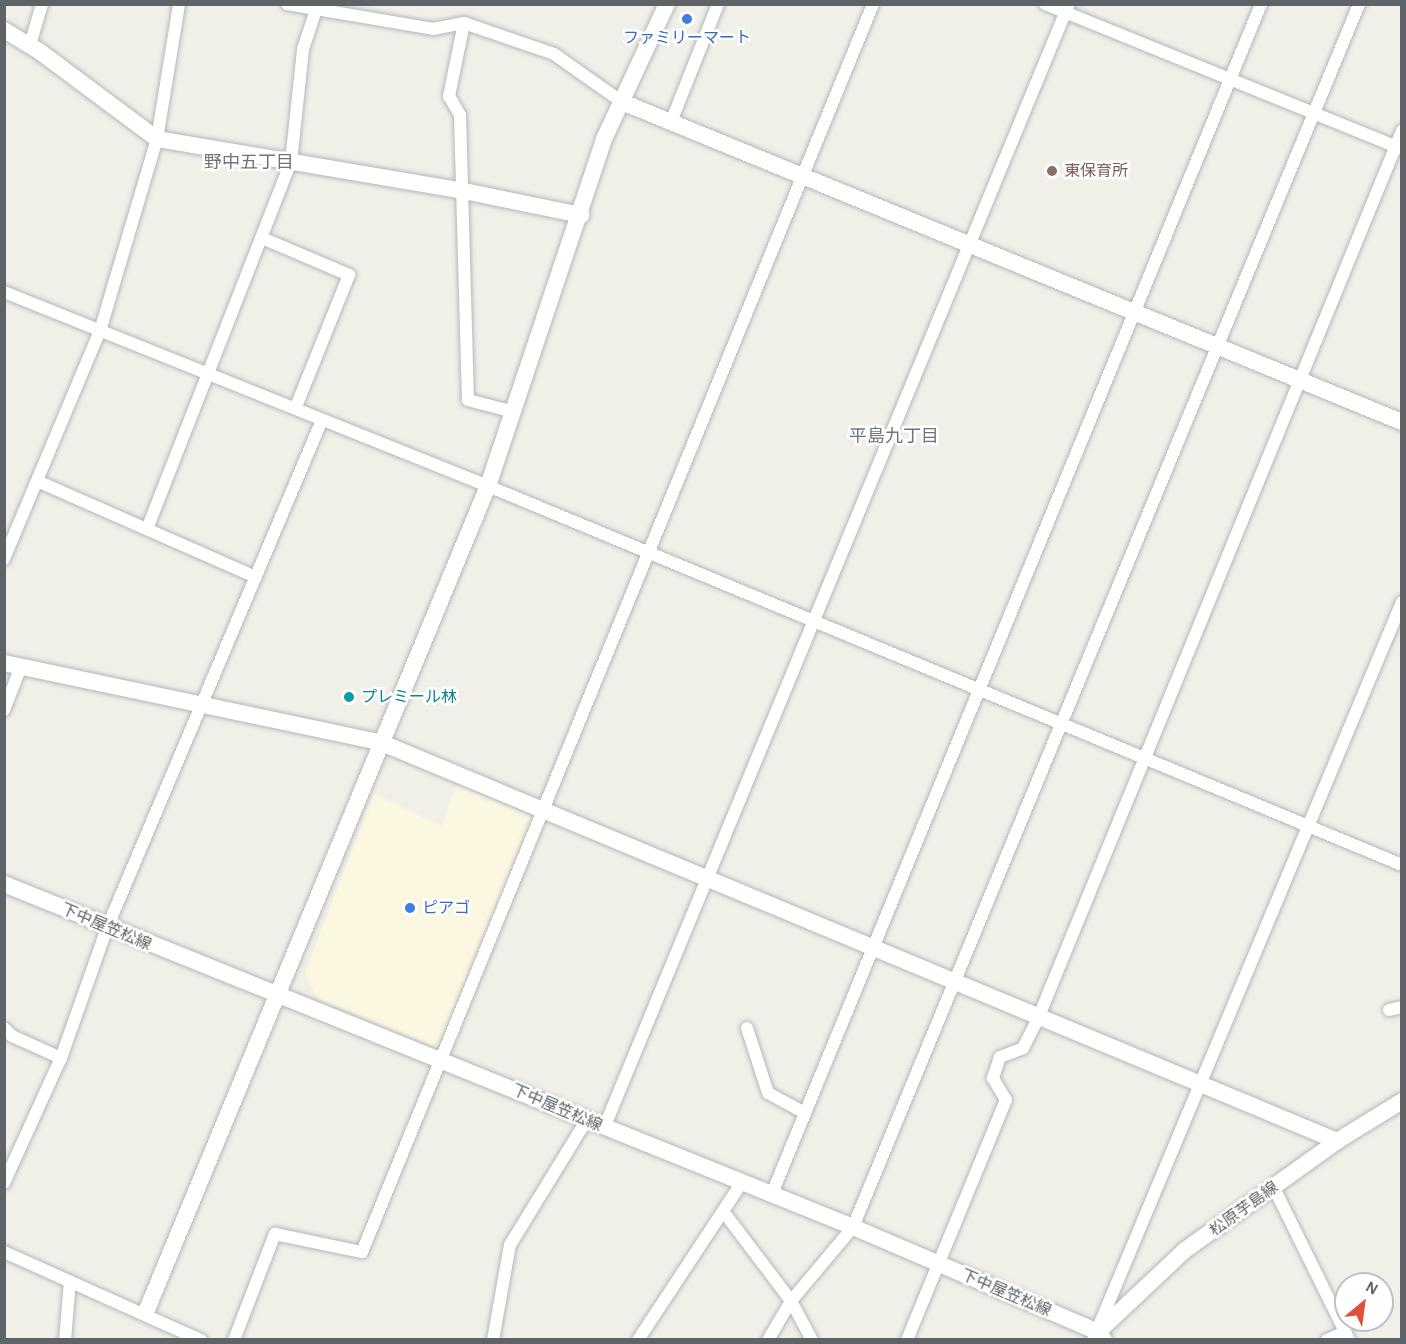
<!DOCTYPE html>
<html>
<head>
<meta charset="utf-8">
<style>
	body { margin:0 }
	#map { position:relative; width:1406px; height:1344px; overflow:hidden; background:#f0efe8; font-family:"Alegreya Sans","Noto Sans JP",sans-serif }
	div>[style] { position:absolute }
	.commercial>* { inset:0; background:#fcf7e1 }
	.roads { filter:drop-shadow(0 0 2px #b5b7bb) drop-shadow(0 0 2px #b5b7bb) }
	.street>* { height:12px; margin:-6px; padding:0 6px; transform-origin:6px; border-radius:6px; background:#fff }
	.secondary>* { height:16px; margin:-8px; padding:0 8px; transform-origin:8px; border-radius:8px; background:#fff }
	.dots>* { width:16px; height:16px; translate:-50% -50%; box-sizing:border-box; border:3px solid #fff; border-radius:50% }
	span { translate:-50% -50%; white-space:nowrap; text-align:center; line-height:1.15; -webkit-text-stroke:5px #fff; paint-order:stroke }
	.shop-label { font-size:16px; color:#366cbe }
	.left { translate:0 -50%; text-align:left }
	.education-label { font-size:16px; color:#785e54 }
	.culture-label { font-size:16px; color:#0d838f }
	.street-label { font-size:16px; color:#5f6267 }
	.neighbourhood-label { font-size:18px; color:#707479 }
	.frame { position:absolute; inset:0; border:6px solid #5f6267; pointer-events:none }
	.north { position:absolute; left:1334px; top:1272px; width:60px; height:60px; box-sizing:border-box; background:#fff; border:2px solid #bfc0c2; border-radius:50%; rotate:29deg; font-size:16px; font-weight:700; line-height:24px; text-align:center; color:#5f6267 }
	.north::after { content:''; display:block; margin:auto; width:21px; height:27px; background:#e14f3d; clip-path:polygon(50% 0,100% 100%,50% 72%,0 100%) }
</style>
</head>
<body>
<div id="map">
	<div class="commercial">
		<i style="clip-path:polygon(457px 785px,532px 816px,533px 821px,441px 1046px,435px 1047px,316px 997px,305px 973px,374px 793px,441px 826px)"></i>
	</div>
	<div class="roads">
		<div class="street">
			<i style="left:287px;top:4px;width:148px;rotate:9.7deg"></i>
			<i style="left:433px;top:29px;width:32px;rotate:-11deg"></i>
			<i style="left:464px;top:23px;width:95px;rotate:19deg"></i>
			<i style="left:554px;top:54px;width:83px;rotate:35.2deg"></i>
			<i style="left:1045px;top:4px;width:383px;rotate:22.1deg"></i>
			<i style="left:464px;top:23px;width:75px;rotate:101.6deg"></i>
			<i style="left:449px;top:96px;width:22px;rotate:60deg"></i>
			<i style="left:460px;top:115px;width:285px;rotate:88.4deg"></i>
			<i style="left:468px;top:400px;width:48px;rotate:14.6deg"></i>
			<i style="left:30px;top:45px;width:43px;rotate:-73.7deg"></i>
			<i style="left:671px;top:122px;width:127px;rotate:-68.3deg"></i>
			<i style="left:262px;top:238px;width:95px;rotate:23deg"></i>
			<i style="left:349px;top:275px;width:144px;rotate:111.9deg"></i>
			<i style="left:4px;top:292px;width:521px;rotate:21.84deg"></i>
			<i style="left:488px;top:486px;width:989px;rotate:22.52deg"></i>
			<i style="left:37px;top:481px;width:239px;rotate:23.7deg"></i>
			<i style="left:147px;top:529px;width:394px;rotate:-68.6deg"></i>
			<i style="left:291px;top:162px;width:114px;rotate:-83.9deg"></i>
			<i style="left:303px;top:49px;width:47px;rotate:-71.6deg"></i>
			<i style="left:4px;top:559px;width:247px;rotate:-67.2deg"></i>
			<i style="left:100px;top:331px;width:200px;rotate:-73.5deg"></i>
			<i style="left:157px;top:139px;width:137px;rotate:-80.7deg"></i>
			<i style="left:4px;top:710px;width:44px;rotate:-68.7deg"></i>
			<i style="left:1389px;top:1010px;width:13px;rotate:-13deg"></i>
			<i style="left:4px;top:1028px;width:11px;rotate:45deg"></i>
			<i style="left:12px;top:1036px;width:54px;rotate:24.2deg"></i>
			<i style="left:747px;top:1028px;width:68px;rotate:72.1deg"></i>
			<i style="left:768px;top:1093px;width:42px;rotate:28.4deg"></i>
			<i style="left:604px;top:1128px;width:1216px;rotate:-67.53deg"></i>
			<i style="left:4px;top:1183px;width:137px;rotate:-65.5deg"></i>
			<i style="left:61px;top:1058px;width:138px;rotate:-70.5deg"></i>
			<i style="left:107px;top:928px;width:552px;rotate:-67.06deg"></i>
			<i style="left:1274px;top:1188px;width:169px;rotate:63.7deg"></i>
			<i style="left:771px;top:1196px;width:1289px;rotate:-67.65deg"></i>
			<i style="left:723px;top:1211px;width:113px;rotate:52.9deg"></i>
			<i style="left:791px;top:1301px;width:44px;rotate:61.7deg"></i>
			<i style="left:4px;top:1252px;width:216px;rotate:24.1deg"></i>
			<i style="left:65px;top:1340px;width:59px;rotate:-85.2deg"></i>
			<i style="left:234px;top:1340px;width:114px;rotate:-68.9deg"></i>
			<i style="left:275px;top:1234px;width:89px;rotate:11.7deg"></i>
			<i style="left:362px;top:1252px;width:1349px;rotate:-67.73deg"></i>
			<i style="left:493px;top:1340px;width:97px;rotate:-79.9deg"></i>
			<i style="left:510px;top:1245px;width:145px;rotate:-58.5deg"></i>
			<i style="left:638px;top:1340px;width:187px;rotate:-56.6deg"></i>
			<i style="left:768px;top:1340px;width:45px;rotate:-59.5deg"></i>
			<i style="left:791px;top:1301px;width:97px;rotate:-50deg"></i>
			<i style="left:853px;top:1227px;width:1324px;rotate:-67.52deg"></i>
			<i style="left:907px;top:1340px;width:260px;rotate:-67.6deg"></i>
			<i style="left:1006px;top:1100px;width:26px;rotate:-121deg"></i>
			<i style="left:993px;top:1078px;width:22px;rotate:-72deg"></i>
			<i style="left:1000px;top:1057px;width:25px;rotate:-21deg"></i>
			<i style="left:1023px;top:1048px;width:36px;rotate:-63deg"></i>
			<i style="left:1039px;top:1016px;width:957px;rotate:-67.7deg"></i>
			<i style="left:1093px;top:1340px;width:800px;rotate:-67.28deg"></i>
			<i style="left:1327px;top:1340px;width:20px;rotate:-24deg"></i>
		</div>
		<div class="secondary">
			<i style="left:4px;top:30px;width:41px;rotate:31deg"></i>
			<i style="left:39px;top:51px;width:147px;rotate:36.7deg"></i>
			<i style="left:157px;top:139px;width:306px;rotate:9.6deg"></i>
			<i style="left:459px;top:190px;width:125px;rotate:11.6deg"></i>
			<i style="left:622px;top:102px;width:843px;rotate:22.31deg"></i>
			<i style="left:4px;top:663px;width:386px;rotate:11.9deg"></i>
			<i style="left:382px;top:743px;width:1035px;rotate:22.62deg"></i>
			<i style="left:4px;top:884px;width:916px;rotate:22deg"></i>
			<i style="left:853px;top:1227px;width:267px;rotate:23.2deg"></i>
			<i style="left:1098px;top:1332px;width:10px;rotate:53deg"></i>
			<i style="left:146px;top:1312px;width:894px;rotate:-67.51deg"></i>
			<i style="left:488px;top:486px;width:366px;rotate:-71.5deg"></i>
			<i style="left:604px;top:139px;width:149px;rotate:-65deg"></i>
			<i style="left:1098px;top:1332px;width:120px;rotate:-43.3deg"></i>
			<i style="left:1185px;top:1250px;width:187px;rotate:-35.6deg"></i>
			<i style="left:1337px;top:1141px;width:76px;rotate:-31.6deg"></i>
		</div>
	</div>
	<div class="dots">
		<i style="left:687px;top:19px;background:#3f7fe0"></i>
		<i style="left:1052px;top:171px;background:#8d6e63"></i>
		<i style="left:349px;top:697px;background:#0f9aa8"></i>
		<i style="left:410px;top:908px;background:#3f7fe0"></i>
	</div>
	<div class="shop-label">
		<span style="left:687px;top:38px">ファミリーマート</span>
		<span class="left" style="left:422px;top:908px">ピアゴ</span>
	</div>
	<div class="education-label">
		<span class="left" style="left:1064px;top:171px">東保育所</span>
	</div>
	<div class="culture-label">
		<span class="left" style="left:361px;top:697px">プレミール林</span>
	</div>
	<div class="street-label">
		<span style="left:106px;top:927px;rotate:23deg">下中屋笠松線</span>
		<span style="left:557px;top:1108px;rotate:23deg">下中屋笠松線</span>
		<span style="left:1244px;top:1209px;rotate:-36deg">松原芋島線</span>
		<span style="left:1006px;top:1293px;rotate:23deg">下中屋笠松線</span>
	</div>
	<div class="neighbourhood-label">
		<span style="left:249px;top:163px">野中五丁目</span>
		<span style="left:894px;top:437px">平島九丁目</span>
	</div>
	<div class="frame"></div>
	<div class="north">N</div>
</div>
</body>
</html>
